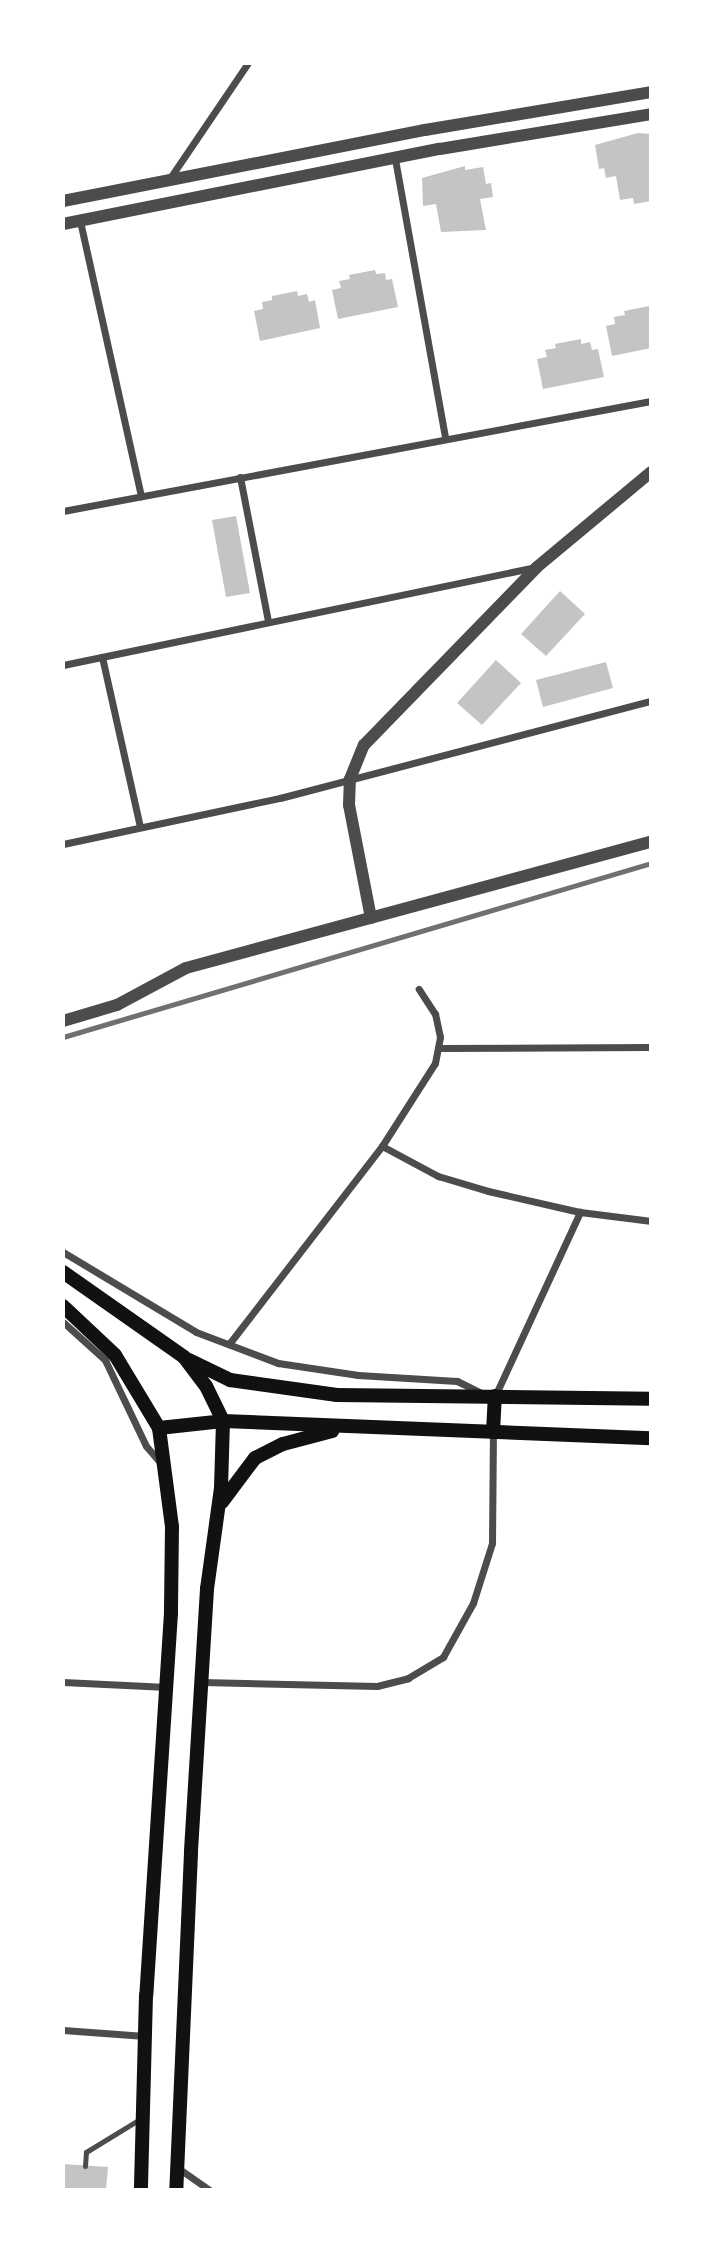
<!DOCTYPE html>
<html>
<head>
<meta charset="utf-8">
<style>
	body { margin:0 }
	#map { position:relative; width:714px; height:2253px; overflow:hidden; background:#fff; font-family:Raleway,sans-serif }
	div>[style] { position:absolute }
	.building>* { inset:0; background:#c4c4c4 }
	.service>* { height:5px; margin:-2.5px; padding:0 2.5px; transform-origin:2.5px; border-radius:2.5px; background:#4c4c4c }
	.minor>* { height:7px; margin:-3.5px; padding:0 3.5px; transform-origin:3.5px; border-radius:3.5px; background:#4c4c4c }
	.tertiary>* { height:12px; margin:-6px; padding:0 6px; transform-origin:6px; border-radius:6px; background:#4c4c4c }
	.secondary>* { height:14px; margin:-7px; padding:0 7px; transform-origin:7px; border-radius:7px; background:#111 }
	.rail>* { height:5px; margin:-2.5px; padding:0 2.5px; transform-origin:2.5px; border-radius:2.5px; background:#707070 }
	span { translate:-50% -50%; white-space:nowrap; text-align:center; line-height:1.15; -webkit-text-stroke:7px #fff; paint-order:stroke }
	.frame { position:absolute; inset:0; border:65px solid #fff; pointer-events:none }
</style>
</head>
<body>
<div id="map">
	<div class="building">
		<i style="clip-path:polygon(638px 133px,651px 134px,651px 201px,634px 204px,633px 198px,620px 200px,616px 176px,606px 178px,604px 168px,599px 169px,595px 145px)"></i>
		<i style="clip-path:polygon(465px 166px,465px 170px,483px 167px,486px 184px,491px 183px,493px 197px,480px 199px,486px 230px,441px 232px,436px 204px,423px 206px,422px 178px)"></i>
		<i style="clip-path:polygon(375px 270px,376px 274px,385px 273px,386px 280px,392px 279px,398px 307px,338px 319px,332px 290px,341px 288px,339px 281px,350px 279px,349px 275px)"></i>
		<i style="clip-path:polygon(297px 291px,298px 296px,307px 294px,309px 302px,315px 300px,320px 328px,260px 341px,254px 311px,263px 309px,262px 302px,272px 300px,272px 296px)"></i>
		<i style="clip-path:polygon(649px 306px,651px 348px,612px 356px,606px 326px,615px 324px,614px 317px,625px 315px,624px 311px)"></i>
		<i style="clip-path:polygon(581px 339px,581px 344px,590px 342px,592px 350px,598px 349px,604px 377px,543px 389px,537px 359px,547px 357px,545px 350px,556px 348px,555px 344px)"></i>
		<i style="clip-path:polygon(236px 516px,250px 593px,226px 597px,212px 520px)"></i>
		<i style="clip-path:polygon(560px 591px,585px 614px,546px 656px,521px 634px)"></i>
		<i style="clip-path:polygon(496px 660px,521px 683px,482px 725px,457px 703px)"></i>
		<i style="clip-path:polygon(606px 662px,613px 688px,543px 707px,536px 680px)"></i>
		<i style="clip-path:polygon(63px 2164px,108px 2167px,106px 2190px,63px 2190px)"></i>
	</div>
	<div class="service">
		<i style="left:85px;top:2166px;width:14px;rotate:-86deg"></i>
		<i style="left:86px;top:2152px;width:63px;rotate:-31.4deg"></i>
	</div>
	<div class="minor">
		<i style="left:395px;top:159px;width:283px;rotate:79.8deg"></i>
		<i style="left:168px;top:181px;width:143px;rotate:-55.9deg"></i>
		<i style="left:80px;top:221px;width:282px;rotate:77.5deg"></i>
		<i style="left:240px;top:477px;width:147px;rotate:79deg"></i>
		<i style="left:63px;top:511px;width:598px;rotate:-10.6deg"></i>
		<i style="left:102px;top:657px;width:174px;rotate:77.4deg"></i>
		<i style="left:63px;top:665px;width:482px;rotate:-11.7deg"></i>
		<i style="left:63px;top:844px;width:222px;rotate:-12deg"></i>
		<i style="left:280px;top:798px;width:383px;rotate:-14.7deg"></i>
		<i style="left:438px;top:1048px;width:213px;rotate:-0.3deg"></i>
		<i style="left:382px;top:1146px;width:64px;rotate:28.2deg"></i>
		<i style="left:438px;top:1176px;width:52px;rotate:16.7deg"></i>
		<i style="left:488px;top:1191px;width:94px;rotate:12.9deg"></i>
		<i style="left:580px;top:1212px;width:72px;rotate:7.2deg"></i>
		<i style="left:63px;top:1252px;width:155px;rotate:31deg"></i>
		<i style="left:196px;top:1332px;width:88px;rotate:20.7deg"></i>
		<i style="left:278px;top:1363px;width:81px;rotate:8.5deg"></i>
		<i style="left:358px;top:1375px;width:99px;rotate:3.5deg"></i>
		<i style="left:457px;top:1381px;width:28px;rotate:26deg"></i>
		<i style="left:63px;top:1322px;width:57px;rotate:42.1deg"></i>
		<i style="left:105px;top:1360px;width:95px;rotate:64.5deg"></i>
		<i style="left:146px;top:1446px;width:23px;rotate:49deg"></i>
		<i style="left:229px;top:1344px;width:250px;rotate:-52.3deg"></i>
		<i style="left:382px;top:1146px;width:98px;rotate:-57.4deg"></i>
		<i style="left:435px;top:1063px;width:26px;rotate:-79deg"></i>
		<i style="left:440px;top:1037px;width:24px;rotate:-102deg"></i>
		<i style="left:435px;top:1014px;width:30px;rotate:-123deg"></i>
		<i style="left:495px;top:1396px;width:203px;rotate:-65.2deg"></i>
		<i style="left:63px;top:1682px;width:104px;rotate:2.8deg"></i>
		<i style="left:202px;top:1682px;width:175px;rotate:1.3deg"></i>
		<i style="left:377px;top:1686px;width:32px;rotate:-14deg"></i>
		<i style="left:408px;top:1678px;width:41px;rotate:-31deg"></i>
		<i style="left:443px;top:1657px;width:62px;rotate:-60.9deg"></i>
		<i style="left:473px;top:1603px;width:63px;rotate:-72.4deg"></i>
		<i style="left:492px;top:1543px;width:111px;rotate:-89.5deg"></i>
		<i style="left:63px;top:2030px;width:82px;rotate:4.2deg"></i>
		<i style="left:178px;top:2168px;width:39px;rotate:35deg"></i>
	</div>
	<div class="tertiary">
		<i style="left:63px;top:201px;width:369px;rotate:-11.1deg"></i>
		<i style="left:425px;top:130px;width:229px;rotate:-9.5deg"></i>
		<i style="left:63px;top:224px;width:384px;rotate:-11.3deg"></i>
		<i style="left:440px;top:149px;width:214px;rotate:-9.4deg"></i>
		<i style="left:371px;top:918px;width:115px;rotate:-101deg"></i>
		<i style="left:349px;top:805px;width:26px;rotate:-88deg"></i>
		<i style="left:350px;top:779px;width:37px;rotate:-68deg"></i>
		<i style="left:364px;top:745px;width:248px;rotate:-45.8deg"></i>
		<i style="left:537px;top:567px;width:148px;rotate:-39.8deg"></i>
		<i style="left:63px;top:1021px;width:56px;rotate:-16.5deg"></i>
		<i style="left:117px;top:1005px;width:78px;rotate:-28.2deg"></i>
		<i style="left:186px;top:968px;width:482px;rotate:-15.2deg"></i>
	</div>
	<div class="secondary">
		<i style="left:63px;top:1272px;width:148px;rotate:35.1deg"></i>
		<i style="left:184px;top:1357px;width:36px;rotate:53deg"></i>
		<i style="left:206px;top:1386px;width:39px;rotate:64deg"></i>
		<i style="left:223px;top:1421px;width:67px;rotate:91.7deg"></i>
		<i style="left:221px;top:1488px;width:102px;rotate:97.9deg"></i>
		<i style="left:207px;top:1589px;width:264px;rotate:93.5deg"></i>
		<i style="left:191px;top:1853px;width:337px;rotate:92.5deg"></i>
		<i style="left:63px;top:1306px;width:71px;rotate:43.3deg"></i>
		<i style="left:115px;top:1355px;width:85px;rotate:58.9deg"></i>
		<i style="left:159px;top:1428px;width:100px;rotate:82.5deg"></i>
		<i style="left:172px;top:1527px;width:86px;rotate:90.7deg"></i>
		<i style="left:171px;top:1613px;width:383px;rotate:93.7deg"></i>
		<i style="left:146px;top:1995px;width:195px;rotate:91.5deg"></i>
		<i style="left:189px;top:1360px;width:46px;rotate:26deg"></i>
		<i style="left:230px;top:1380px;width:108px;rotate:8deg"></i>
		<i style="left:337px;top:1395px;width:314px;rotate:0.7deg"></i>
		<i style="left:159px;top:1428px;width:64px;rotate:-6.2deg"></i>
		<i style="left:223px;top:1421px;width:428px;rotate:2.3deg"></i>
		<i style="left:493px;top:1432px;width:36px;rotate:-87deg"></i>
		<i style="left:222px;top:1502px;width:55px;rotate:-53.1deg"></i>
		<i style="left:255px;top:1458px;width:31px;rotate:-27deg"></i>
		<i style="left:283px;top:1444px;width:51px;rotate:-14.9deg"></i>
	</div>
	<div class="rail">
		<i style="left:63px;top:1037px;width:613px;rotate:-16.48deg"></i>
	</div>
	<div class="frame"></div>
</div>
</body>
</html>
